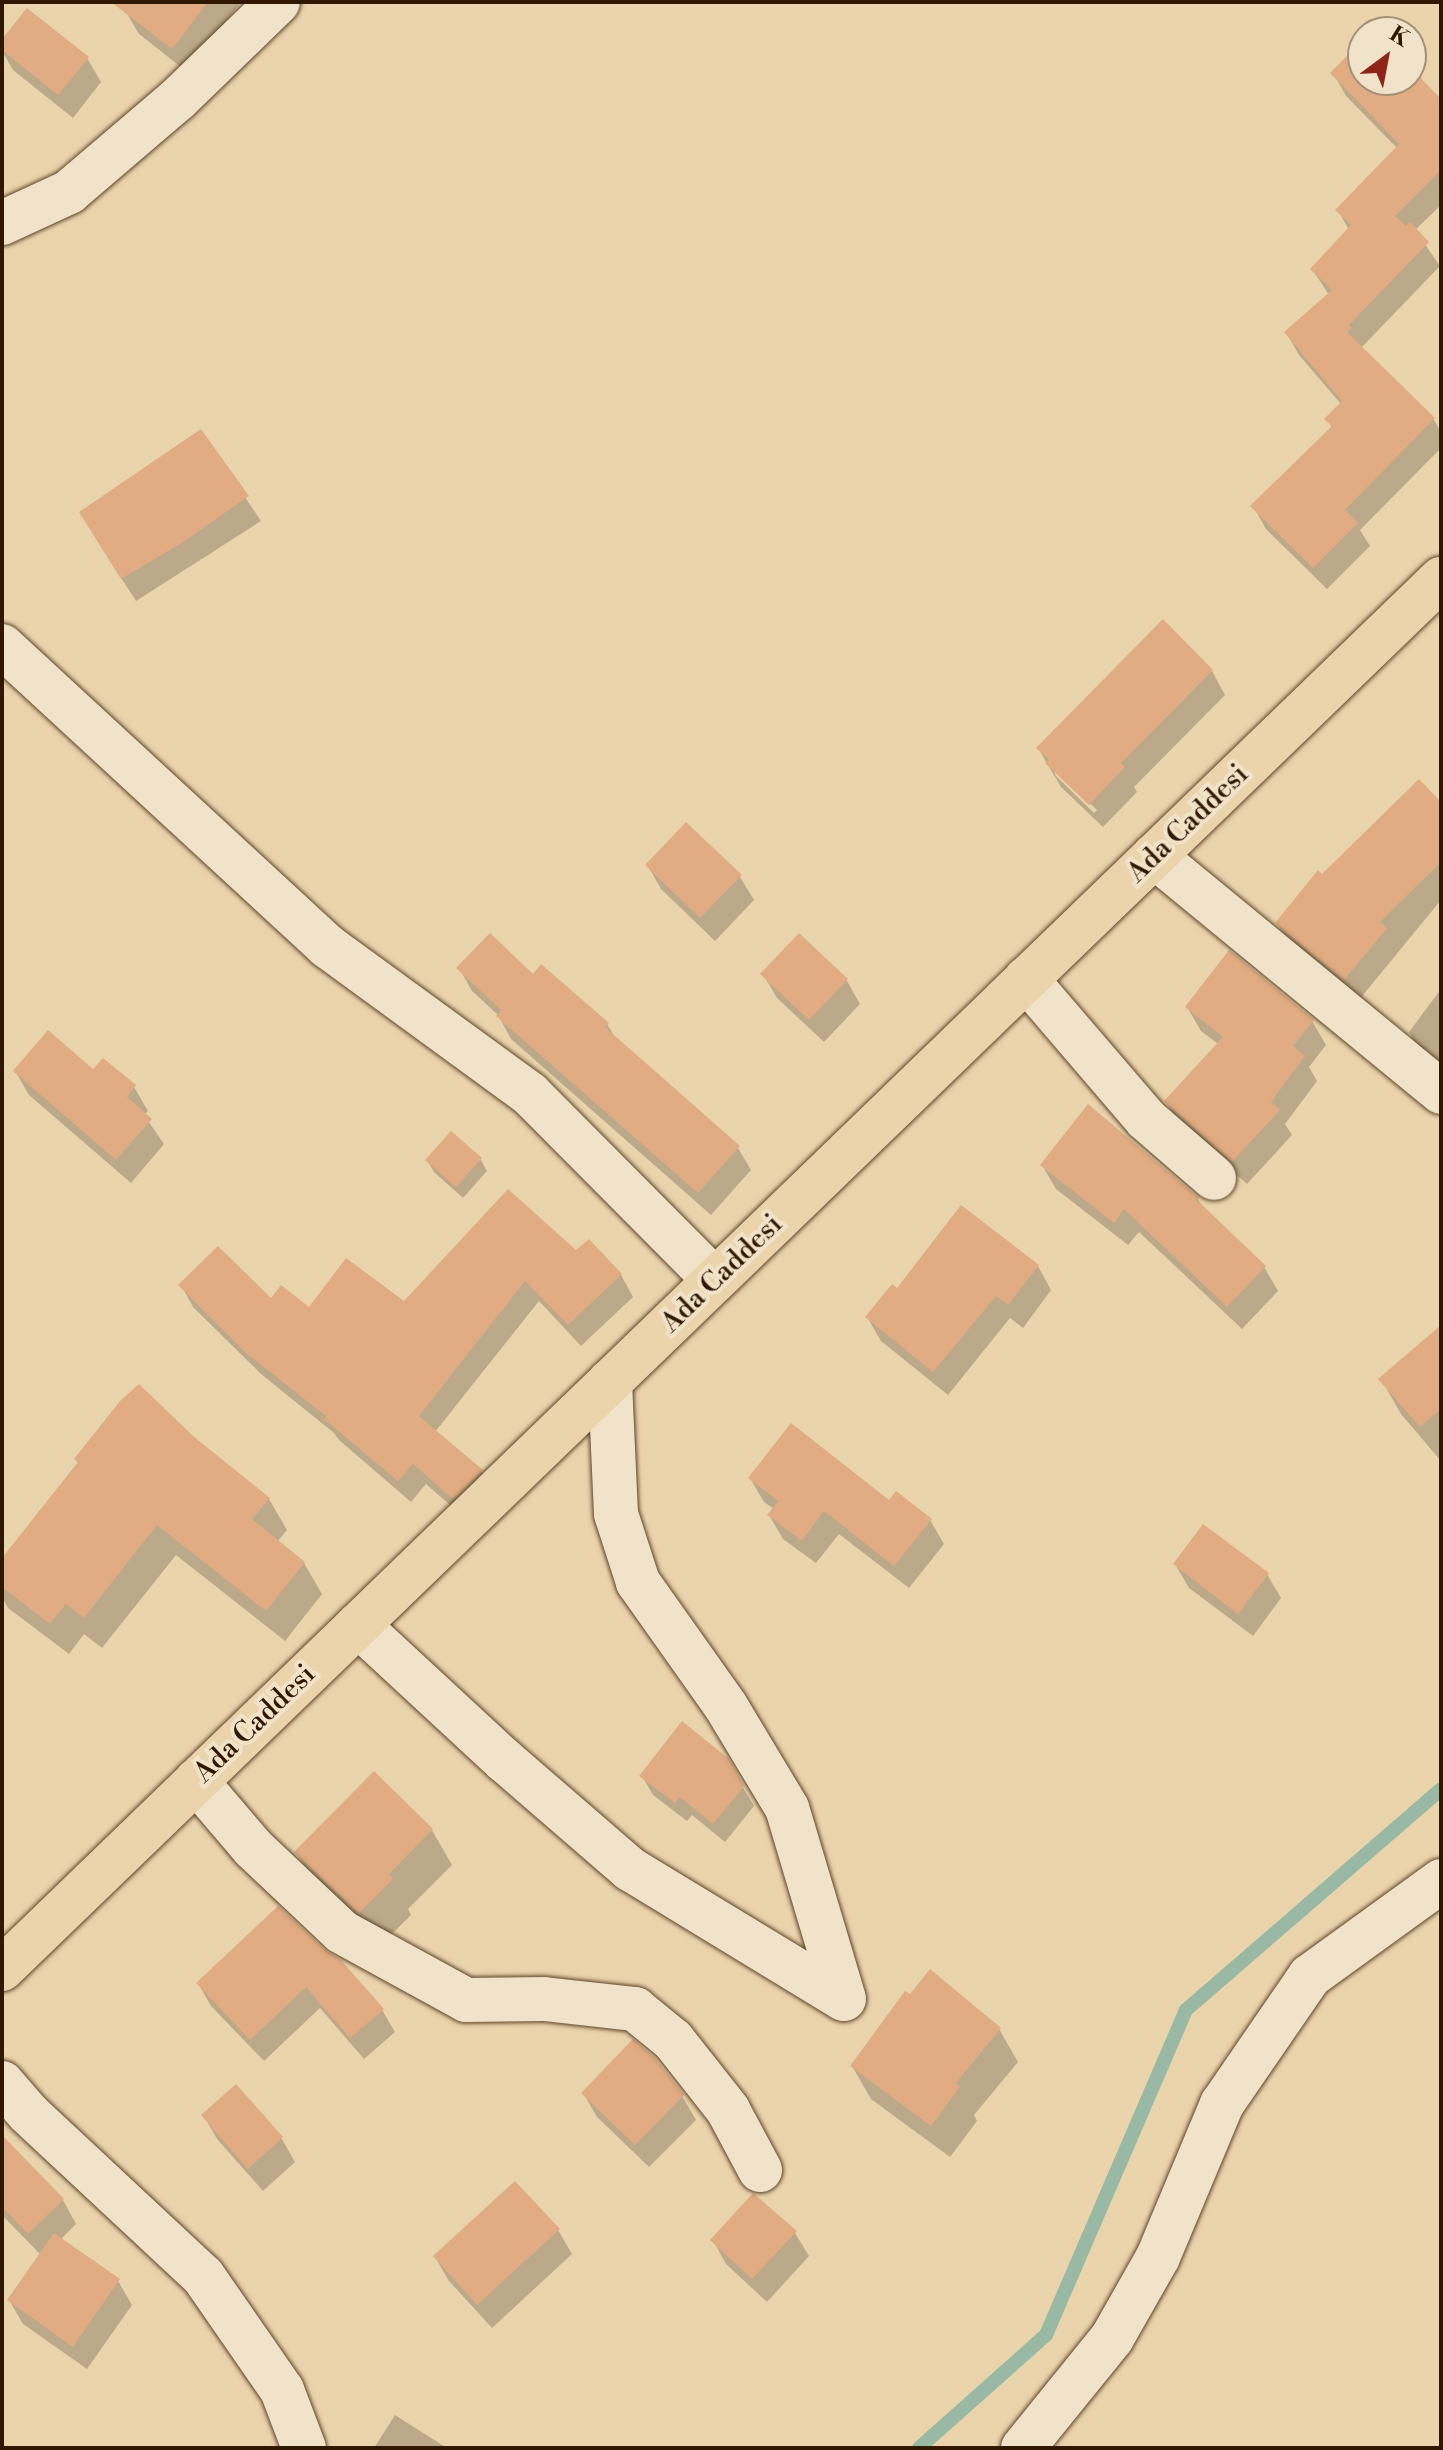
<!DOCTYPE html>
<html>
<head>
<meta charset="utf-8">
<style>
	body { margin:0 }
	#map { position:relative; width:1443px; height:2450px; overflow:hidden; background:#ead4ac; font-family:"Libre Bodoni",serif }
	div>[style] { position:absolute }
	.shadow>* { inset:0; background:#0003 }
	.stream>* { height:14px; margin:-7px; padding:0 7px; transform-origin:7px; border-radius:7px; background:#99b9a4 }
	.building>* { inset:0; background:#e1ab83 }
	.roads { filter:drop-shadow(0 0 2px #5e462b) drop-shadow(0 0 2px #5e462b) }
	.minor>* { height:44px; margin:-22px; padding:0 22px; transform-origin:22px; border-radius:22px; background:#f1e3c9 }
	.major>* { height:44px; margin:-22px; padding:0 22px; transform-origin:22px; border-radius:22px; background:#ead4ac }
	span { translate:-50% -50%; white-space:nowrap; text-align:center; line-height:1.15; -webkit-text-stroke:8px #f1e3c9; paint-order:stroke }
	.street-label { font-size:28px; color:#2f1700 }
	.frame { position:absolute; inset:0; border:4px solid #2f1700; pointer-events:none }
	.north { position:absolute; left:1347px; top:16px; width:80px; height:80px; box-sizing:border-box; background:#f1e3c9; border:2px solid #a39179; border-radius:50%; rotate:32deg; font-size:22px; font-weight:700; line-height:32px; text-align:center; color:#2f1700 }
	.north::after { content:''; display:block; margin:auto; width:28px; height:36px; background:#8f2418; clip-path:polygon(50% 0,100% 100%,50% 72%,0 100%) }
</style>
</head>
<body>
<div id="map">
	<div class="shadow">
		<i style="clip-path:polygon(133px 2px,241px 2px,186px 71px,139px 34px,126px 12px)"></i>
		<i style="clip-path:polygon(2px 42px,87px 58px,101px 82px,73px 118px,13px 70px,2px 51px)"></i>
		<i style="clip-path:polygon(1363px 43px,1363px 80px,1411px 80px,1411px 71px,1441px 103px,1441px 205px,1415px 230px,1440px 266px,1361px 348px,1434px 420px,1441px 432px,1441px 448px,1360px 530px,1370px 546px,1327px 589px,1266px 529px,1253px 506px,1332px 428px,1327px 419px,1341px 404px,1299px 355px,1286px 332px,1329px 295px,1312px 269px,1349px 230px,1338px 210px,1397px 148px,1346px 96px,1333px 73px)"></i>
		<i style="clip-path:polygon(201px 432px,261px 521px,136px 601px,95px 537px)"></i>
		<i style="clip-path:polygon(evenodd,1212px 671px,1225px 695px,1134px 787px,1137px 792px,1103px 827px,1061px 787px,1038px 748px,1212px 671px,1052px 767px,1097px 810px,1094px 813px,1056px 776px,1052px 767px)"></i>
		<i style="clip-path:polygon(1441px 804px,1441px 900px,1358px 1001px,1290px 945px,1277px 923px,1322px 877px)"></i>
		<i style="clip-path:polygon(648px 866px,740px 877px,754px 900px,715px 941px,661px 889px)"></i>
		<i style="clip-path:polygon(799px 936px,847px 981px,860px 1004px,824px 1042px,777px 998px,763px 974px)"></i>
		<i style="clip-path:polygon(459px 968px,533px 977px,607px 1024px,617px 1041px,738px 1148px,751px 1170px,711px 1215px,511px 1039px,498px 1015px,472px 991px)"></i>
		<i style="clip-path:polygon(1441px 989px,1441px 1070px,1422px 1054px,1409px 1032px)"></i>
		<i style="clip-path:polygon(1187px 1007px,1312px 1021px,1326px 1045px,1309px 1067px,1317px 1081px,1285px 1124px,1292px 1135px,1247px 1184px,1180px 1125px,1166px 1101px,1218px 1044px,1201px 1031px)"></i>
		<i style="clip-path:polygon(15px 1071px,93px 1072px,134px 1087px,148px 1111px,144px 1115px,164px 1144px,131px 1183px,29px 1095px)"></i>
		<i style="clip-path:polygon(451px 1134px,481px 1160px,487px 1171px,463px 1198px,434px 1172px,427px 1160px)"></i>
		<i style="clip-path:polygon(1042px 1165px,1198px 1199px,1204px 1210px,1264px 1267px,1278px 1291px,1242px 1329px,1139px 1232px,1128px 1245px,1056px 1189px)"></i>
		<i style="clip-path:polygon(576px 1253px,621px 1275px,633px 1297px,581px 1346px,539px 1301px,435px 1432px,481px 1471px,494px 1493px,466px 1519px,426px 1484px,411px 1502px,339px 1440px,334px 1433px,261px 1374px,193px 1307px,181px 1285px,309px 1310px,404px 1304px)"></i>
		<i style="clip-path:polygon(1038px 1266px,1051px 1290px,1023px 1328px,1010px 1318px,948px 1395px,881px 1341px,867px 1317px,897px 1291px)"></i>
		<i style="clip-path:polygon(1441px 1327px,1441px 1461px,1401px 1414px,1381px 1379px)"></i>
		<i style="clip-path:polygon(192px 1438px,269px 1499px,287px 1530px,277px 1542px,304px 1563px,322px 1594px,285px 1641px,176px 1555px,102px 1648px,84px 1634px,69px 1654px,8px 1608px,2px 1597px,2px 1562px,79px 1464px,76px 1459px)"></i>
		<i style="clip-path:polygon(750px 1478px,889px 1503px,930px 1520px,944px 1544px,909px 1588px,839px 1534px,816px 1563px,783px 1539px,769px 1515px,774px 1509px,764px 1502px)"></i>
		<i style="clip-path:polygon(1175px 1564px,1267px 1574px,1281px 1598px,1253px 1636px,1189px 1588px)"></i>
		<i style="clip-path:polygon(727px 1761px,754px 1806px,725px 1842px,692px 1815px,687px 1821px,653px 1795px,642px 1776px)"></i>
		<i style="clip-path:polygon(374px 1774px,432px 1830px,452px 1865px,408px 1909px,411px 1915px,380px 1946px,317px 1888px,297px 1853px)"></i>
		<i style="clip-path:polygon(324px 1952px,340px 1962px,382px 2010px,395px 2032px,364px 2059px,320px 2008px,264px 2061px,211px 2006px,198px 1983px)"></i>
		<i style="clip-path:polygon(999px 2029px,1018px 2062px,974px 2115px,977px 2121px,950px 2157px,871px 2099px,852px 2066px)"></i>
		<i style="clip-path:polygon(236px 2087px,282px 2139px,295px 2162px,263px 2191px,217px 2139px,204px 2116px)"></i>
		<i style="clip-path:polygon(583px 2093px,682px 2096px,696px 2120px,649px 2167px,597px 2117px)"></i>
		<i style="clip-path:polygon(3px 2139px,63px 2200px,76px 2224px,60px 2240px,118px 2281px,132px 2305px,87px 2369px,23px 2324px,9px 2300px,41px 2255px,2px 2215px)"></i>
		<i style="clip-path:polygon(558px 2230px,572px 2254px,492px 2328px,449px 2281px,435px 2257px)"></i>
		<i style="clip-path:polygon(795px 2233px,809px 2256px,767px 2302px,726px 2264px,713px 2240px)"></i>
		<i style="clip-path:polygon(395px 2415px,447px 2448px,374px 2448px)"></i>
	</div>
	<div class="stream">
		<i style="left:919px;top:2448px;width:170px;rotate:-41.7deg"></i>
		<i style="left:1046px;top:2335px;width:354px;rotate:-66.7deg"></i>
		<i style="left:1186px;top:2010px;width:337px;rotate:-40.9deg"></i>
	</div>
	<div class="building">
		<i style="clip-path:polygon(111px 2px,208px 2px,172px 49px)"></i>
		<i style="clip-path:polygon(27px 8px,89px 57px,58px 95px,2px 50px,2px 39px)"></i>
		<i style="clip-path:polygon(1363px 40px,1363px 80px,1411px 80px,1411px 68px,1441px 99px,1441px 170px,1395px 216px,1406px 226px,1410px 222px,1429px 242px,1349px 325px,1352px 328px,1347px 332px,1435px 418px,1345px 510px,1358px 523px,1313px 568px,1250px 506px,1332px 426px,1324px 419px,1342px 401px,1284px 332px,1332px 290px,1310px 269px,1351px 225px,1335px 210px,1399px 144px,1330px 73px)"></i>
		<i style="clip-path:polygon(201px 429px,249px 496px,183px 542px,121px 579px,79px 512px)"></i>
		<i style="clip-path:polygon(1163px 619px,1213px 670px,1121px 763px,1125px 767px,1089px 805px,1045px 763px,1049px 760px,1036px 748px)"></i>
		<i style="clip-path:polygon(1419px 779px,1441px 802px,1441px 862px,1380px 922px,1387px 928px,1344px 980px,1275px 923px,1318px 870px,1322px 874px)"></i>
		<i style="clip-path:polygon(686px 822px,742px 875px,700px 918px,645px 865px)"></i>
		<i style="clip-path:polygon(490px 933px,533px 974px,541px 964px,609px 1023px,605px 1027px,740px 1146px,698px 1193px,496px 1016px,501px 1010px,456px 968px)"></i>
		<i style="clip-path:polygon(799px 933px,848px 979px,809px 1020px,760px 974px)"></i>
		<i style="clip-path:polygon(1229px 950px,1314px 1020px,1293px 1046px,1305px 1056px,1271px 1102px,1280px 1110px,1232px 1162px,1164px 1101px,1223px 1037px,1185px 1007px)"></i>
		<i style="clip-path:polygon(48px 1030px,93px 1069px,103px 1058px,136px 1085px,127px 1097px,152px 1119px,116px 1160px,13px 1071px)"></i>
		<i style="clip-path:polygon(1088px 1104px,1199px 1198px,1197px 1200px,1266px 1266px,1227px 1307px,1124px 1209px,1114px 1223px,1040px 1165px)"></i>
		<i style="clip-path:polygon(451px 1131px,482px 1158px,456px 1187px,425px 1160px)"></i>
		<i style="clip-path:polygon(508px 1189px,576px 1250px,589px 1239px,622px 1274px,568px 1325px,525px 1281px,419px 1416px,483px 1470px,453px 1499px,413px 1464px,398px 1481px,324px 1419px,326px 1416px,246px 1353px,178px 1285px,218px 1246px,271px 1298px,281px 1285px,309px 1307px,346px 1258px,404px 1301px)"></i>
		<i style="clip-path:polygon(961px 1205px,1039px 1265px,1008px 1305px,996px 1296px,933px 1372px,865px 1317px,892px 1284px,897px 1288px)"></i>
		<i style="clip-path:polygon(1441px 1325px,1441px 1409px,1420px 1427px,1378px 1379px)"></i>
		<i style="clip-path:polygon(139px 1384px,193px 1436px,270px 1498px,252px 1519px,305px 1562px,266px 1611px,157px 1525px,84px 1618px,66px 1604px,50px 1624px,2px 1587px,2px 1558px,78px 1462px,74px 1459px,120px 1401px)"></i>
		<i style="clip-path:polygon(791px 1423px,889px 1500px,896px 1491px,932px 1519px,894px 1566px,824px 1511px,802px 1541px,767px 1515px,778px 1501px,748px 1478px)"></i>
		<i style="clip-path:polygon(1203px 1524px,1269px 1573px,1238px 1614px,1173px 1564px)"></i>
		<i style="clip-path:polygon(682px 1721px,729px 1759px,744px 1786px,713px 1824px,680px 1797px,675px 1803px,639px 1776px)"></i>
		<i style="clip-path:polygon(374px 1771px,433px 1829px,389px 1874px,393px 1879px,359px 1913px,294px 1852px)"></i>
		<i style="clip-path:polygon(278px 1906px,325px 1950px,341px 1960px,384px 2009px,350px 2038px,306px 1987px,250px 2040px,196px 1983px)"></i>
		<i style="clip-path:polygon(930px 1969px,1001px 2028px,956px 2083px,960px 2087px,931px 2126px,850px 2066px,905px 1991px,910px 1994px)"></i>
		<i style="clip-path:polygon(633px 2039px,655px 2058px,684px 2095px,635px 2145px,581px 2093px)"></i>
		<i style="clip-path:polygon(236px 2084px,283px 2137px,248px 2169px,201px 2115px)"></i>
		<i style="clip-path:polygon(2px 2135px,64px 2199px,28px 2234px,2px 2207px)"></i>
		<i style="clip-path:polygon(515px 2181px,560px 2229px,477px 2305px,433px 2256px)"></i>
		<i style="clip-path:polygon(753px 2193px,797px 2231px,752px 2279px,710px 2240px)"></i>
		<i style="clip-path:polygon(54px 2233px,120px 2279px,73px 2347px,7px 2300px)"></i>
	</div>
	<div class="roads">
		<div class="minor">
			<i style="left:2px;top:223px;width:74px;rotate:-24.8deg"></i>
			<i style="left:69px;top:192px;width:143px;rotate:-40.5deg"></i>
			<i style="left:178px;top:99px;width:139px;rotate:-44.1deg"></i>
			<i style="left:2px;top:646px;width:442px;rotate:42.7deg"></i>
			<i style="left:327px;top:946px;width:251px;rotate:36.1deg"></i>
			<i style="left:530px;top:1094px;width:262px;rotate:45.2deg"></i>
			<i style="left:1154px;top:856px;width:372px;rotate:39.4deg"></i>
			<i style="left:1026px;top:979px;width:184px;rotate:49.4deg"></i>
			<i style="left:1146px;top:1119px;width:90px;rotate:40.9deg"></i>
			<i style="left:358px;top:1625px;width:199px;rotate:42.8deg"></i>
			<i style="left:504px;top:1760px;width:167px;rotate:40.9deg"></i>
			<i style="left:630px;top:1869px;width:250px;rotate:31.3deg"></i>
			<i style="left:844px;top:1999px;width:199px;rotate:-106.6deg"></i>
			<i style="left:787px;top:1808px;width:120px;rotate:-121deg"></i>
			<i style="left:725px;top:1705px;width:151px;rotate:-125.3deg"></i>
			<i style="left:638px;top:1582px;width:71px;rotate:-107.9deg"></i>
			<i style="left:616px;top:1514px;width:133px;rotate:-92.6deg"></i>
			<i style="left:196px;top:1781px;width:88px;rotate:49.6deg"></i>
			<i style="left:253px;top:1848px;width:122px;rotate:43.3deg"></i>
			<i style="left:342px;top:1932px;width:141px;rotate:28.7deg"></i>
			<i style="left:466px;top:2000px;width:78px;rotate:-0.7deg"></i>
			<i style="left:544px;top:1999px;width:92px;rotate:6.3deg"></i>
			<i style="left:635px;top:2009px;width:49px;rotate:39.2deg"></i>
			<i style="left:673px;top:2040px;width:89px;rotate:51.8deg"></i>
			<i style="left:728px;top:2110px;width:68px;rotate:61.9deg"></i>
			<i style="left:2px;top:2083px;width:40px;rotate:49deg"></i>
			<i style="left:28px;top:2113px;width:239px;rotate:43deg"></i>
			<i style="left:203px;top:2276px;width:139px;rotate:55.3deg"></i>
			<i style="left:282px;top:2390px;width:62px;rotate:69.2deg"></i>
			<i style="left:1023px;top:2448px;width:141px;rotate:-51deg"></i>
			<i style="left:1112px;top:2338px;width:93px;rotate:-60.4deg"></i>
			<i style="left:1158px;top:2257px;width:166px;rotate:-67.3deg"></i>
			<i style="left:1222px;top:2104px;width:155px;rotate:-55.5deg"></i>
			<i style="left:1310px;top:1976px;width:162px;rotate:-35.9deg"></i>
		</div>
		<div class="major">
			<i style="left:2px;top:1969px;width:2001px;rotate:-44.01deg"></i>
		</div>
	</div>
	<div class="street-label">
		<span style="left:1188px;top:824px;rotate:-44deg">Ada Caddesi</span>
		<span style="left:722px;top:1274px;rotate:-44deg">Ada Caddesi</span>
		<span style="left:255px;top:1724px;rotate:-44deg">Ada Caddesi</span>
	</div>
	<div class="frame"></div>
	<div class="north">K</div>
</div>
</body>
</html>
